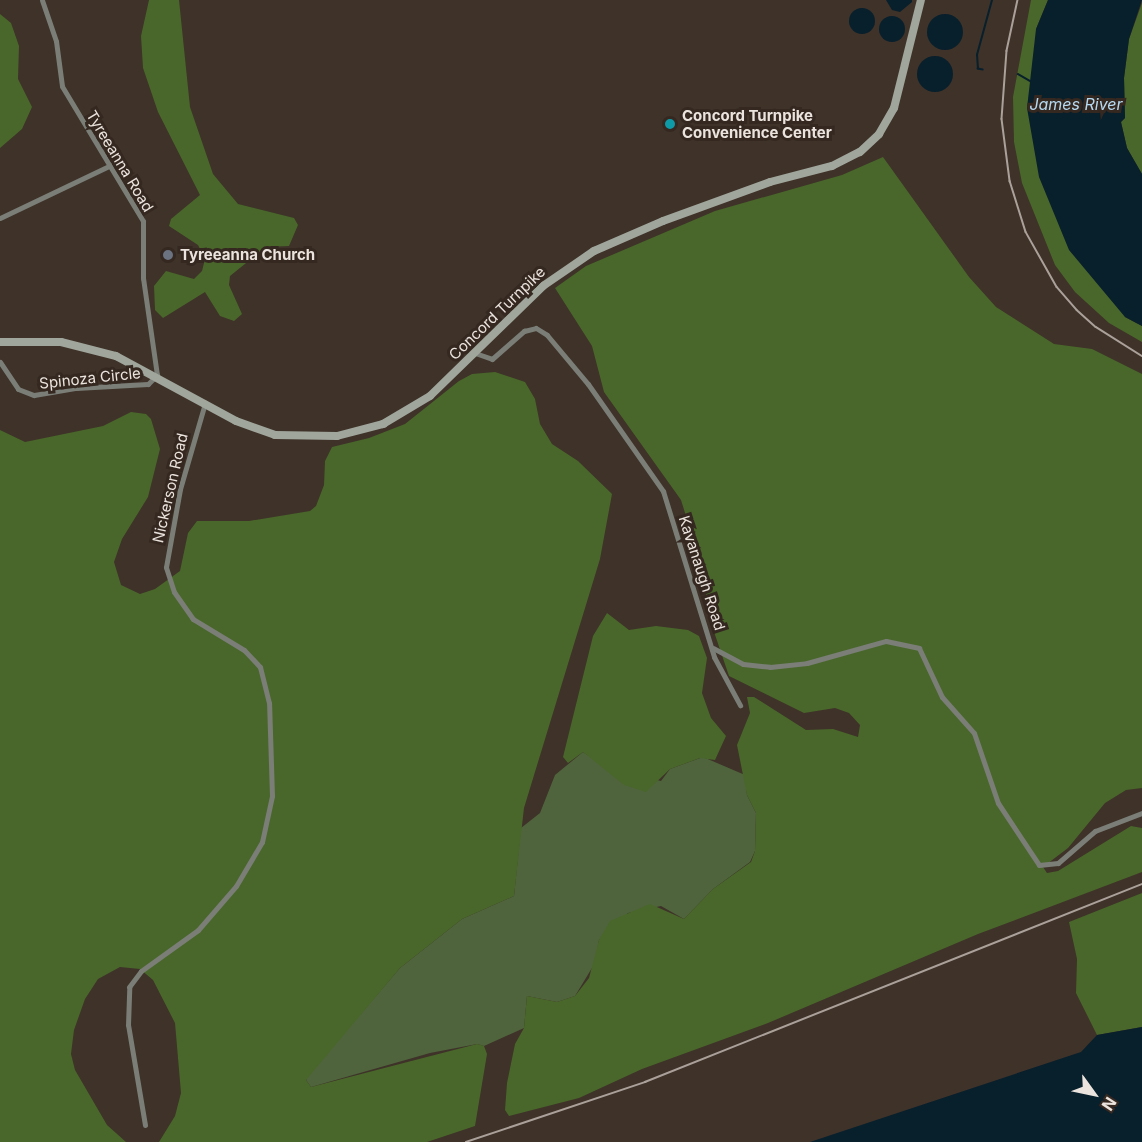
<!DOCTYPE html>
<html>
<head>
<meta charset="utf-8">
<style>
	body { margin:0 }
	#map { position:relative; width:1142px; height:1142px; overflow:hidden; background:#3e3229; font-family:Inter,sans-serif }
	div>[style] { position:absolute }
	.green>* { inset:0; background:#4f643d }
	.forest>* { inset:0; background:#49672a }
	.water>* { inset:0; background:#081f2c }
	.round { border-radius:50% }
	.stream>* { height:1.5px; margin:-0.75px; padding:0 0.75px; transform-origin:0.75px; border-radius:0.75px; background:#081f2c }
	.street>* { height:5px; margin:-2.5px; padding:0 2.5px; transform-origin:2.5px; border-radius:2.5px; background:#7a7e77 }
	.secondary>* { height:8px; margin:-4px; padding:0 4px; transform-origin:4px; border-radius:4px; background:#a0a69c }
	.rail>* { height:1.5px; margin:-0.75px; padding:0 0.75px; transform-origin:0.75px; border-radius:0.75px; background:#aba19a }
	.dots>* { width:16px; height:16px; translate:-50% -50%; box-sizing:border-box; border:3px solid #342820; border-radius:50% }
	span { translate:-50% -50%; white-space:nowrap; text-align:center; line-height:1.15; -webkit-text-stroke:6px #342820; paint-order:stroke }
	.poi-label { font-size:15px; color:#ebe3dd; font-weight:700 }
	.left { translate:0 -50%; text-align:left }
	.street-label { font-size:15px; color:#ebe3dd }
	.water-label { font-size:16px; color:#b5d9f1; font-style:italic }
	.north { position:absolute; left:1064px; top:1064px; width:60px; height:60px; -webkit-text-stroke:4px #342820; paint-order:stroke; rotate:123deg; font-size:16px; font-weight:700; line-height:24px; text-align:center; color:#ebe3dd }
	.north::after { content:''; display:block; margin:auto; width:21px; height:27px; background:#ebe3dd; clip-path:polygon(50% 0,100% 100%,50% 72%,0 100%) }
</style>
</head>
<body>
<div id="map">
	<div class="green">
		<i style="clip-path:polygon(583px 752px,603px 766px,661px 781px,670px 769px,703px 757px,745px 775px,747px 795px,756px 813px,755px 851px,750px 862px,713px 889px,684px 919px,661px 906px,628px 913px,599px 940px,595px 963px,575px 996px,557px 1002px,527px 996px,524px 1028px,484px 1046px,477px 1044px,430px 1053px,311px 1087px,306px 1080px,310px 1073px,400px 968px,462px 919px,514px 896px,521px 828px,540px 813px,555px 775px)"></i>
	</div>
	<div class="forest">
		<i style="clip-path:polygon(149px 0,179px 0,190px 107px,213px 174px,238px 204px,294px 218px,298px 225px,289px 246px,266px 247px,230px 276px,229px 285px,242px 314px,234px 321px,220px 316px,205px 292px,163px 318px,155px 310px,154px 286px,166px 271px,194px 279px,202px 271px,205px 259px,198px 245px,169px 226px,171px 219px,200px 195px,158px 112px,143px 68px,141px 36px)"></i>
		<i style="clip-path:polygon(1031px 0,1048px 0,1036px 29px,1125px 317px,1142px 326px,1142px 342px,1109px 323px,1075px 292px,1055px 265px,1022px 183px,1014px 142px,1013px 97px)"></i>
		<i style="clip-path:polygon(1142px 3px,1142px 174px,1127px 148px,1121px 122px,1125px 118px,1124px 78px,1129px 39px)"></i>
		<i style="clip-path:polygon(0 14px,11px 23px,19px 46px,18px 79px,32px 107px,22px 129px,0 148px)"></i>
		<i style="clip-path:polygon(883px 157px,969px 277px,996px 307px,1054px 344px,1092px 349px,1142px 374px,1142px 788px,1126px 790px,1105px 803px,1068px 848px,1043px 867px,1047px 873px,1058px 871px,1131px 826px,1142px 828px,1142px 872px,978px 934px,768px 1023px,642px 1069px,579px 1098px,509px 1116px,505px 1110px,507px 1083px,515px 1044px,524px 1028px,527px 996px,557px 1002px,575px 996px,589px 978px,599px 940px,610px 921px,650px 904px,684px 919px,713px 889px,751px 862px,755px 851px,756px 813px,747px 795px,737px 745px,750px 713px,747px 697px,754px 697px,806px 730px,833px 729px,858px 737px,860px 725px,849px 713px,835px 708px,804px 713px,729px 676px,711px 623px,700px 561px,681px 500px,604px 392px,592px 346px,555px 288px,586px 266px,715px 211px,842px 175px)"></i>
		<i style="clip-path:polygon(495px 372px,525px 382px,535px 399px,540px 424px,552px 444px,578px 461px,612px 494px,600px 559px,524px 808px,514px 896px,462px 919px,400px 968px,306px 1080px,311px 1087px,477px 1044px,484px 1046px,487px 1054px,475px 1126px,427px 1142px,159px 1142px,175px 1116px,181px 1093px,175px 1023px,153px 980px,140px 969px,120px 967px,98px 979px,85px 999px,74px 1030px,71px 1054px,75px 1070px,107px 1125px,126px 1142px,0 1142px,0 430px,25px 442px,103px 426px,131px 412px,146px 414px,151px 419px,160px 449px,148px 497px,122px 539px,114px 562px,121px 585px,140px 594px,155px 589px,180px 571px,188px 533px,197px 521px,249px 521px,310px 511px,316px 506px,324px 485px,325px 461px,332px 447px,369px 438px,405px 424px,459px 381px,472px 374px)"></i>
		<i style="clip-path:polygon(607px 613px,629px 630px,656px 626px,688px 630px,699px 636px,707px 658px,702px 693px,711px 718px,726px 736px,715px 760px,700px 758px,670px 769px,646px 792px,624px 785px,583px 752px,568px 763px,563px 757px,593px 636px)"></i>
		<i style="clip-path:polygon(1142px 893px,1142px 1027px,1097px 1035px,1076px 993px,1077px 959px,1069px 922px)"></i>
	</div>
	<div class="water">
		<i style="clip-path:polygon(886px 0,912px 0,912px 2px,900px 12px,892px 10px)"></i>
		<i style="clip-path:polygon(1048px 0,1142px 0,1129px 39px,1124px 78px,1125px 118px,1121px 122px,1127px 148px,1142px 174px,1142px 326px,1125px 317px,1069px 250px,1039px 177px,1027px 108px,1036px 29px)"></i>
		<i class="round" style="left:849px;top:8px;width:26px;height:26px"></i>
		<i class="round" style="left:927px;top:14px;width:36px;height:36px"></i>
		<i class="round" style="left:879px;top:16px;width:26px;height:26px"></i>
		<i class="round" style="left:917px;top:56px;width:36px;height:36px"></i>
		<i style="clip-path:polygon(1142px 1027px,1142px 1142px,810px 1142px,1081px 1052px,1097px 1035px)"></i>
	</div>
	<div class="stream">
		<i style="left:983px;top:70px;width:5px;rotate:-169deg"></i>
		<i style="left:978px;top:69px;width:14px;rotate:-94deg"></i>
		<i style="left:977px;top:55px;width:57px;rotate:-74.7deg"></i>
		<i style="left:1018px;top:74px;width:14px;rotate:30deg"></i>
	</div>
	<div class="street">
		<i style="left:0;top:218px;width:123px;rotate:-25.5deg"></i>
		<i style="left:475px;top:353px;width:18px;rotate:19deg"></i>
		<i style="left:492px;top:359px;width:43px;rotate:-41.2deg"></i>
		<i style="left:524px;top:331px;width:12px;rotate:-14deg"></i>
		<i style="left:536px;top:328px;width:13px;rotate:32deg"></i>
		<i style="left:547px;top:335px;width:64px;rotate:50.1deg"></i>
		<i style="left:588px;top:384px;width:131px;rotate:55deg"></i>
		<i style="left:663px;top:491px;width:174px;rotate:72.9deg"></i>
		<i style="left:714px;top:657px;width:55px;rotate:61.6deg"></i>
		<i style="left:0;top:362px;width:32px;rotate:56deg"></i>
		<i style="left:18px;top:389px;width:17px;rotate:21deg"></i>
		<i style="left:34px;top:395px;width:43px;rotate:-9.5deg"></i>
		<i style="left:76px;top:388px;width:72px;rotate:-3.2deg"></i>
		<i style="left:148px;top:384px;width:13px;rotate:-45deg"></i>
		<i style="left:157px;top:375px;width:98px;rotate:-98.2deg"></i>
		<i style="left:143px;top:278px;width:57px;rotate:-90deg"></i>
		<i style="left:143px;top:221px;width:157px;rotate:-121deg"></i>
		<i style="left:62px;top:86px;width:45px;rotate:-97.6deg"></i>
		<i style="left:56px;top:41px;width:43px;rotate:-108.9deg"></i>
		<i style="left:713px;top:648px;width:34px;rotate:28deg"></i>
		<i style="left:743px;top:664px;width:27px;rotate:6deg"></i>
		<i style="left:770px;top:667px;width:37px;rotate:-6deg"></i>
		<i style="left:807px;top:663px;width:82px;rotate:-15.6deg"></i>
		<i style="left:886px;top:641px;width:34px;rotate:12deg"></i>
		<i style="left:919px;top:648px;width:54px;rotate:64.9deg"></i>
		<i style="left:942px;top:697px;width:48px;rotate:48.4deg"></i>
		<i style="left:974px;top:733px;width:74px;rotate:71.1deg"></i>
		<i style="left:998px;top:803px;width:74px;rotate:56.5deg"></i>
		<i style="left:1039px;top:865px;width:19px;rotate:-6deg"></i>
		<i style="left:1058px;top:863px;width:49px;rotate:-40.9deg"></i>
		<i style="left:1095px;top:831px;width:50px;rotate:-21deg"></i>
		<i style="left:145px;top:1125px;width:101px;rotate:-99.6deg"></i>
		<i style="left:128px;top:1025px;width:38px;rotate:-88deg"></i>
		<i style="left:129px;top:987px;width:20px;rotate:-53deg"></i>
		<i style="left:141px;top:971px;width:70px;rotate:-35.7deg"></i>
		<i style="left:198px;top:930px;width:58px;rotate:-49.2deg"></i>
		<i style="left:236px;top:886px;width:51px;rotate:-59.4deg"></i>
		<i style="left:262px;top:842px;width:47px;rotate:-77.7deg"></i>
		<i style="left:272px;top:796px;width:93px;rotate:-91.8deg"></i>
		<i style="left:269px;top:703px;width:37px;rotate:-104deg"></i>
		<i style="left:260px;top:667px;width:23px;rotate:-133deg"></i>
		<i style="left:244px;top:650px;width:60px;rotate:-148.7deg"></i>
		<i style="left:193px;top:619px;width:33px;rotate:-125deg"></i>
		<i style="left:174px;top:592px;width:26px;rotate:-108deg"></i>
		<i style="left:166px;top:567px;width:79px;rotate:-79.8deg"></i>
		<i style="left:180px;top:489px;width:90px;rotate:-73.8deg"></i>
	</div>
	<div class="secondary">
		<i style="left:0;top:342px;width:61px"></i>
		<i style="left:61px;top:342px;width:57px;rotate:14.3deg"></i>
		<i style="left:116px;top:356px;width:136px;rotate:28.4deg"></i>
		<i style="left:236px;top:421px;width:41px;rotate:19.7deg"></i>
		<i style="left:275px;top:435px;width:62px;rotate:0.9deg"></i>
		<i style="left:337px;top:436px;width:48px;rotate:-14.6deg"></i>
		<i style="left:383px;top:424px;width:55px;rotate:-30.8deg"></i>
		<i style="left:430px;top:396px;width:158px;rotate:-44.2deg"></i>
		<i style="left:543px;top:286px;width:62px;rotate:-34.5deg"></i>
		<i style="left:594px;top:251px;width:75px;rotate:-23.5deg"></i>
		<i style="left:663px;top:221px;width:114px;rotate:-20deg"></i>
		<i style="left:770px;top:182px;width:64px;rotate:-14.5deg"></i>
		<i style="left:832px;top:166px;width:31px;rotate:-27deg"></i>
		<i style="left:860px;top:152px;width:26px;rotate:-43deg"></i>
		<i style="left:879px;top:134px;width:30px;rotate:-60deg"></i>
		<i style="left:894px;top:108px;width:111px;rotate:-76deg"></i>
	</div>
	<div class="rail">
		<i style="left:1018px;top:0;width:52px;rotate:102.2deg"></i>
		<i style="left:1007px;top:51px;width:68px;rotate:94.2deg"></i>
		<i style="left:1002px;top:119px;width:63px;rotate:82.6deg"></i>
		<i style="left:1010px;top:181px;width:53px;rotate:72.6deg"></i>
		<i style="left:1026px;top:232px;width:63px;rotate:60.6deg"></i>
		<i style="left:1057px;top:287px;width:30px;rotate:49deg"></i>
		<i style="left:1077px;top:310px;width:25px;rotate:42deg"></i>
		<i style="left:1096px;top:327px;width:54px;rotate:32.2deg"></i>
		<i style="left:466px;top:1142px;width:189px;rotate:-18.5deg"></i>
		<i style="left:645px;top:1082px;width:535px;rotate:-21.72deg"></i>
	</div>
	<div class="dots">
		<i style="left:670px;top:124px;background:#0f9aa8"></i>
		<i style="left:168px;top:255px;background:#6b7280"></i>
	</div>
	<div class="poi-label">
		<span class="left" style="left:682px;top:124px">Concord Turnpike<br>Convenience Center</span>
		<span class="left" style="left:180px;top:255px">Tyreeanna Church</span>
	</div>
	<div class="street-label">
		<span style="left:120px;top:161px;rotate:59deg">Tyreeanna Road</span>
		<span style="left:497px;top:313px;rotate:-44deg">Concord Turnpike</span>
		<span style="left:90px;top:378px;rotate:-6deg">Spinoza Circle</span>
		<span style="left:170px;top:488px;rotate:-77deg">Nickerson Road</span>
		<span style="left:702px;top:573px;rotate:72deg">Kavanaugh Road</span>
	</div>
	<div class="water-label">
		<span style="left:1076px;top:104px">James River</span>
	</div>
	<div class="north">N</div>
</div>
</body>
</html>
